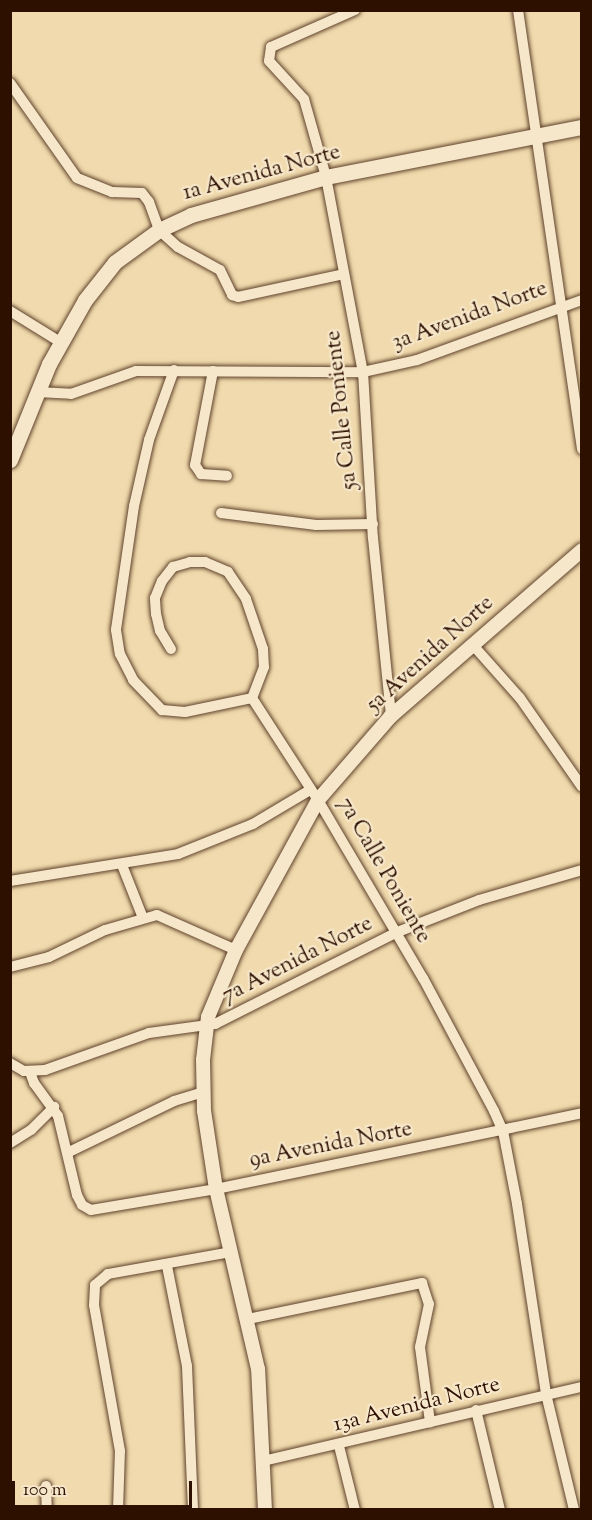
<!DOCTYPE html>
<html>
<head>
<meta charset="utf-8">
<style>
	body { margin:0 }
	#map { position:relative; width:592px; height:1520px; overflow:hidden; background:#f1daad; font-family:"Sorts Mill Goudy",serif }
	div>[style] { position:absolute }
	.roads { filter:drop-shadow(0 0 2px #5f422b) drop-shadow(0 0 2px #5f422b) }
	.minor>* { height:10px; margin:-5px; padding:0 5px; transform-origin:5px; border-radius:5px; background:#f6e7ca }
	.tertiary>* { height:14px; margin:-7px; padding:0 7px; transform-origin:7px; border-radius:7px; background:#f6e7ca }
	.secondary>* { height:15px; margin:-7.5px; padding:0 7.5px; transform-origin:7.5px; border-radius:7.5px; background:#f6e7ca }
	span { translate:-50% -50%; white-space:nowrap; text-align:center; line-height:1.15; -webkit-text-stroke:4.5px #f6e7ca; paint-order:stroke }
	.street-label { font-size:22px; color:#2e1000 }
	.frame { position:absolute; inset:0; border:12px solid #2e1000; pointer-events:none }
	.scale { position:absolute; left:12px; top:1481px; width:180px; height:27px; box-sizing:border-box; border:3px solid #2e1000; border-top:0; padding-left:8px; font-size:18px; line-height:21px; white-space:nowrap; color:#2e1000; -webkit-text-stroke:4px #f6e7ca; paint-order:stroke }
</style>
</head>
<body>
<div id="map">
	<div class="roads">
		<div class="minor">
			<i style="left:355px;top:10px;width:92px;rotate:156.2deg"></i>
			<i style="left:271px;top:47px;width:14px;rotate:98deg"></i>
			<i style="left:269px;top:61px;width:52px;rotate:47.4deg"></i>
			<i style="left:304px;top:99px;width:81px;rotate:74.2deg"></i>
			<i style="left:326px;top:177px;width:198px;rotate:79.3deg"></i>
			<i style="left:363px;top:372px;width:166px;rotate:86.6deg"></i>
			<i style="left:373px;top:538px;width:179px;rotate:84.2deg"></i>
			<i style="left:518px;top:10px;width:444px;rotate:81.7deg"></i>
			<i style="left:10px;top:83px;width:116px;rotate:54.8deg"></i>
			<i style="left:77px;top:178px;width:38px;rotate:22deg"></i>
			<i style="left:112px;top:192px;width:30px;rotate:2deg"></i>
			<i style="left:142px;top:193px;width:11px;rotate:52deg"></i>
			<i style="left:149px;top:202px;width:30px;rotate:70deg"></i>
			<i style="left:159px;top:230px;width:25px;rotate:42deg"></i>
			<i style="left:178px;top:247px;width:48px;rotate:28.7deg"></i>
			<i style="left:220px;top:270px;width:28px;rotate:64deg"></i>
			<i style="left:232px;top:295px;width:6px;rotate:18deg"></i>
			<i style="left:238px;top:297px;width:108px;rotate:-12.2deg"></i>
			<i style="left:10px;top:311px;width:59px;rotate:31.8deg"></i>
			<i style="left:174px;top:370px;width:74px;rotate:109.7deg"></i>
			<i style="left:149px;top:440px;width:68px;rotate:102.8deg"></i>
			<i style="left:134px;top:506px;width:125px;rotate:98.3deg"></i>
			<i style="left:116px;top:630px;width:24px;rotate:81deg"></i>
			<i style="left:120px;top:654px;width:29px;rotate:63deg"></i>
			<i style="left:133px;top:680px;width:42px;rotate:46deg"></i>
			<i style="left:162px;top:710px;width:23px;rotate:5deg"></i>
			<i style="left:185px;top:712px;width:68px;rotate:-11.8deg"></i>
			<i style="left:252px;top:698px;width:121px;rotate:57.1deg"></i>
			<i style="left:318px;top:800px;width:207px;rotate:59.5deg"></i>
			<i style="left:423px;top:978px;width:151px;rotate:61.9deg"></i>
			<i style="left:494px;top:1111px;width:22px;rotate:66deg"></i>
			<i style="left:503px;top:1131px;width:74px;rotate:79.1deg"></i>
			<i style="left:517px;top:1204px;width:192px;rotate:81.3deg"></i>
			<i style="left:546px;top:1394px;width:119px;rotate:76.4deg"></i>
			<i style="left:213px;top:371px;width:96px;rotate:100.8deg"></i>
			<i style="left:195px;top:465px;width:11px;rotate:56deg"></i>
			<i style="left:201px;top:474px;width:26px;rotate:4deg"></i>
			<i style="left:37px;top:392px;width:34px;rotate:3deg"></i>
			<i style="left:71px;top:394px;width:69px;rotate:-19.5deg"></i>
			<i style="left:136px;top:371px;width:227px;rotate:0.3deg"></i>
			<i style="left:363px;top:372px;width:55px;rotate:-12.5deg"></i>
			<i style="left:417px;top:360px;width:176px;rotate:-20deg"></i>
			<i style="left:221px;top:513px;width:96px;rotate:7.2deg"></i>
			<i style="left:316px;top:525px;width:57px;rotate:-1deg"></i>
			<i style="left:472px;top:644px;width:72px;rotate:48.4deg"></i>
			<i style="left:520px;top:698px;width:108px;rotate:55.1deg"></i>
			<i style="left:171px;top:649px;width:21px;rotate:-121deg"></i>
			<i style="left:160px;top:631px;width:17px;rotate:-103deg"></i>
			<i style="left:156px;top:614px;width:16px;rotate:-94deg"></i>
			<i style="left:155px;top:598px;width:18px;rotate:-68deg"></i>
			<i style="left:162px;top:581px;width:18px;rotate:-52deg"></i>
			<i style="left:173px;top:567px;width:18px;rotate:-16deg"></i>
			<i style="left:190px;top:562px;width:15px"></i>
			<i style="left:205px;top:562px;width:25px;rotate:23deg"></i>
			<i style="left:228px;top:572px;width:32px;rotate:56deg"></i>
			<i style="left:246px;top:599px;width:53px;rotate:71.2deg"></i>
			<i style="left:263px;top:649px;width:18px;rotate:87deg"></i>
			<i style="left:264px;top:667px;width:33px;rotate:111deg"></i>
			<i style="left:122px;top:865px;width:57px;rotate:68.4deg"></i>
			<i style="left:10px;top:881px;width:170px;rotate:-9.1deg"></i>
			<i style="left:178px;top:854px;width:81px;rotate:-21.8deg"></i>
			<i style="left:253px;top:824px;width:66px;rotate:-30.8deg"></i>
			<i style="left:10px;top:967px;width:40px;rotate:-14.4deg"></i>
			<i style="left:49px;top:957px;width:62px;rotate:-25.7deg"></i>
			<i style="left:105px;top:930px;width:54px;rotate:-16.1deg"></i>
			<i style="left:157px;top:915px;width:86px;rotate:23.9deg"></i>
			<i style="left:10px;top:1063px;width:16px;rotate:30deg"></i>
			<i style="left:24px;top:1071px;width:21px;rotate:-3deg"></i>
			<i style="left:45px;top:1070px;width:110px;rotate:-19.6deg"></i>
			<i style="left:149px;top:1033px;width:67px;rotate:-7.8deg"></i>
			<i style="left:215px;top:1024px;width:202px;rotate:-26.8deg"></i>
			<i style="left:395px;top:933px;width:90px;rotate:-21.4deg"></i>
			<i style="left:479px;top:900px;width:107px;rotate:-16.2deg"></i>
			<i style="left:30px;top:1072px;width:12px;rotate:70deg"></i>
			<i style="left:34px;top:1083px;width:41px;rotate:54deg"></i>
			<i style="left:58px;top:1116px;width:81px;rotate:76.5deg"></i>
			<i style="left:77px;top:1195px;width:11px;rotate:63deg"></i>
			<i style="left:82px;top:1205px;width:10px;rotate:29deg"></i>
			<i style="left:91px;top:1210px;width:127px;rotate:-9.5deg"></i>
			<i style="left:216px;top:1189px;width:374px;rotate:-11.7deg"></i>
			<i style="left:10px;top:1143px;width:25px;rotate:-32deg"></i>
			<i style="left:31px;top:1130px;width:33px;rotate:-45deg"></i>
			<i style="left:69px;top:1152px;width:117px;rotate:-25.9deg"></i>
			<i style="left:174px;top:1101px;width:30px;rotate:-17deg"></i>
			<i style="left:167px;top:1266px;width:102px;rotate:78.7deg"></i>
			<i style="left:187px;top:1366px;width:144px;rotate:87.6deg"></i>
			<i style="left:248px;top:1319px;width:178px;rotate:-11.7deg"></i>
			<i style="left:422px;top:1283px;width:22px;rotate:72deg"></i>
			<i style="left:429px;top:1304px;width:44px;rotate:101.8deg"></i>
			<i style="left:420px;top:1347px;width:76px;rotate:82.4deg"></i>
			<i style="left:476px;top:1410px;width:103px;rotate:76.5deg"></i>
			<i style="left:339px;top:1446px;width:66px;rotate:76deg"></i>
			<i style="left:263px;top:1461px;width:327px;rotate:-13.1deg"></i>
			<i style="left:46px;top:1486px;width:24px;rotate:88deg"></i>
			<i style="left:118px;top:1510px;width:59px;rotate:-88.1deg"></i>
			<i style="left:120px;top:1451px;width:148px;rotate:-100.1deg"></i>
			<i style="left:94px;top:1305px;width:20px;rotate:-87deg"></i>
			<i style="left:95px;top:1285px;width:17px;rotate:-40deg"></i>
			<i style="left:108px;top:1274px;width:125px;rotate:-10.1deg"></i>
		</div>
		<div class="tertiary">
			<i style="left:265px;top:1510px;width:141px;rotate:-92.8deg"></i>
			<i style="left:258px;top:1369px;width:185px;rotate:-103.1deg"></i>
			<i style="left:216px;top:1189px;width:79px;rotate:-98.7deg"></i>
			<i style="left:204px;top:1111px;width:51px;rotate:-91.1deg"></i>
			<i style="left:203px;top:1060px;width:43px;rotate:-83.4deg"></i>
			<i style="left:208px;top:1017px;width:73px;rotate:-67.3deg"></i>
			<i style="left:236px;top:950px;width:171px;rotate:-61.3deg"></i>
			<i style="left:318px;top:800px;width:111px;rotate:-49deg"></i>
			<i style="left:391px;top:716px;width:253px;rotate:-41deg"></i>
		</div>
		<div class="secondary">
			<i style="left:10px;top:460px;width:104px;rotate:-67.9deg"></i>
			<i style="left:49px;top:364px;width:73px;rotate:-60.6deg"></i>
			<i style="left:85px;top:300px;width:48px;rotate:-51.7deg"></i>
			<i style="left:115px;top:262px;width:54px;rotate:-36deg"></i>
			<i style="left:159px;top:230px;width:35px;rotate:-25deg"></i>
			<i style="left:191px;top:215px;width:140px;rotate:-15.7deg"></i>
			<i style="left:326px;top:177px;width:261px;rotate:-11.1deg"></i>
		</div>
	</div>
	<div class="street-label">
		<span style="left:262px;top:174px;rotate:-15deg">1a Avenida Norte</span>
		<span style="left:470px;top:317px;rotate:-20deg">3a Avenida Norte</span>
		<span style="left:343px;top:410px;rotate:-96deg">5a Calle Poniente</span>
		<span style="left:431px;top:655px;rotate:-42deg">5a Avenida Norte</span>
		<span style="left:383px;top:871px;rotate:60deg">7a Calle Poniente</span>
		<span style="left:298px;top:961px;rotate:-27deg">7a Avenida Norte</span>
		<span style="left:331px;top:1146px;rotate:-11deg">9a Avenida Norte</span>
		<span style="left:417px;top:1406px;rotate:-14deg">13a Avenida Norte</span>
	</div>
	<div class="frame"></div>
	<div class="scale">100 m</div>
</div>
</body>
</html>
